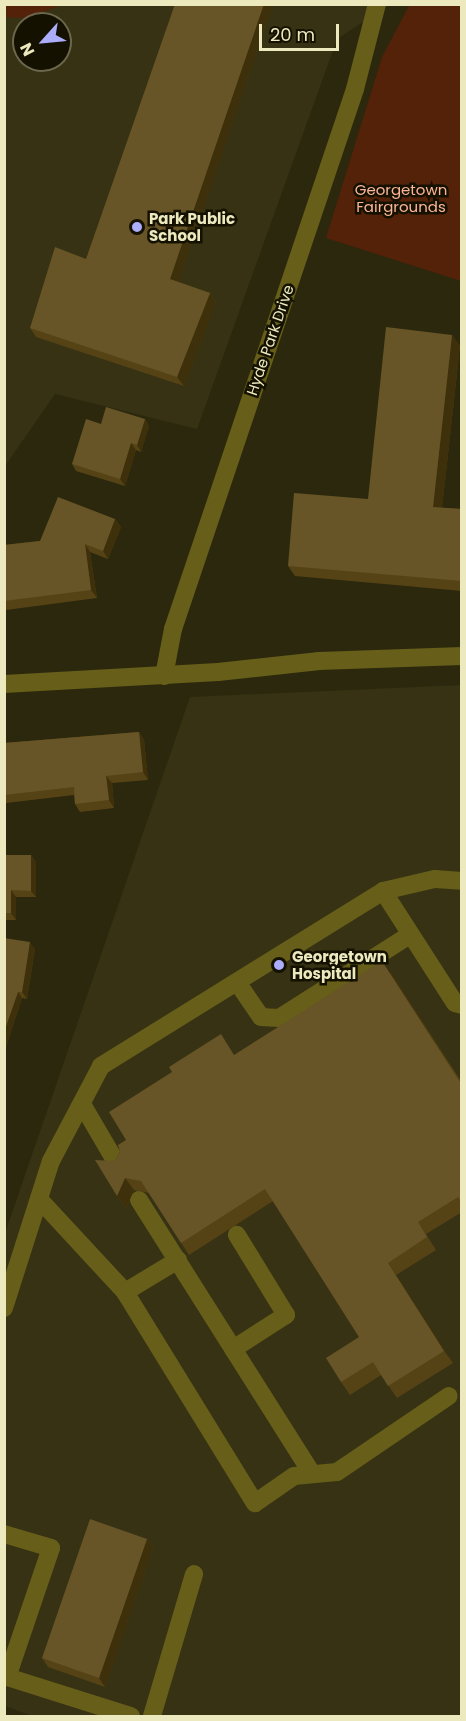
<!DOCTYPE html>
<html>
<head>
<meta charset="utf-8">
<style>
	body { margin:0 }
	#map { position:relative; width:466px; height:1721px; overflow:hidden; background:#2b280d; font-family:Poppins,sans-serif }
	div>[style] { position:absolute }
	.built>* { inset:0; background:#363213 }
	.green>* { inset:0; background:#542109 }
	.minor>* { height:18px; margin:-9px; padding:0 9px; transform-origin:9px; border-radius:9px; background:#665e19 }
	.wall>* { inset:0; background:#564315 }
	.shaded-wall>* { inset:0; background:#3e300a }
	.building>* { inset:0; background:#675427 }
	.dots>* { width:16px; height:16px; translate:-50% -50%; box-sizing:border-box; border:3px solid #141100; border-radius:50% }
	span { translate:-50% -50%; white-space:nowrap; text-align:center; line-height:1.15; -webkit-text-stroke:5px #141100; paint-order:stroke }
	.park-label { font-size:15px; color:#fdb598 }
	.poi-label { font-size:15px; color:#ede9bf; font-weight:700 }
	.left { translate:0 -50%; text-align:left }
	.street-label { font-size:15px; color:#ede9bf }
	.frame { position:absolute; inset:0; border:6px solid #ede9bf; pointer-events:none }
	.north { position:absolute; left:12px; top:12px; width:60px; height:60px; box-sizing:border-box; background:#141100; border:2px solid #6b674c; border-radius:50%; rotate:243deg; font-size:16px; font-weight:700; line-height:24px; text-align:center; color:#ede9bf }
	.north::after { content:''; display:block; margin:auto; width:21px; height:27px; background:#adaefb; clip-path:polygon(50% 0,100% 100%,50% 72%,0 100%) }
	.scale { position:absolute; left:259px; top:24px; width:80px; height:27px; box-sizing:border-box; border:3px solid #ede9bf; border-top:0; padding-left:8px; font-size:18px; line-height:21px; white-space:nowrap; color:#ede9bf; -webkit-text-stroke:4px #141100; paint-order:stroke }
</style>
</head>
<body>
<div id="map">
	<div class="built">
		<i style="clip-path:polygon(evenodd,24px 4px,389px 5px,337px 39px,197px 429px,55px 394px,5px 466px,5px 8px,24px 4px,24px 24px,60px 24px,60px 60px,24px 60px,24px 24px)"></i>
		<i style="clip-path:polygon(461px 685px,461px 1716px,32px 1716px,5px 1706px,5px 1233px,190px 697px)"></i>
	</div>
	<div class="green">
		<i style="clip-path:polygon(410px 4px,461px 5px,461px 281px,326px 238px,382px 57px)"></i>
		<i style="clip-path:polygon(4px 5px,5px 4px,62px 5px,26px 18px,5px 17px)"></i>
	</div>
	<div class="minor">
		<i style="left:164px;top:676px;width:48px;rotate:-79.2deg"></i>
		<i style="left:173px;top:629px;width:570px;rotate:-71.37deg"></i>
		<i style="left:355px;top:89px;width:88px;rotate:-75.5deg"></i>
		<i style="left:4px;top:684px;width:214px;rotate:-3.2deg"></i>
		<i style="left:218px;top:672px;width:102px;rotate:-6.2deg"></i>
		<i style="left:319px;top:661px;width:143px;rotate:-2deg"></i>
		<i style="left:383px;top:891px;width:133px;rotate:57.3deg"></i>
		<i style="left:455px;top:1003px;width:7px;rotate:16deg"></i>
		<i style="left:237px;top:982px;width:42px;rotate:55.6deg"></i>
		<i style="left:261px;top:1017px;width:18px;rotate:3deg"></i>
		<i style="left:279px;top:1018px;width:155px;rotate:-32.4deg"></i>
		<i style="left:82px;top:1104px;width:69px;rotate:59.7deg"></i>
		<i style="left:39px;top:1199px;width:127px;rotate:47.2deg"></i>
		<i style="left:125px;top:1292px;width:248px;rotate:58.4deg"></i>
		<i style="left:255px;top:1503px;width:47px;rotate:-34.7deg"></i>
		<i style="left:294px;top:1476px;width:43px;rotate:-5.3deg"></i>
		<i style="left:337px;top:1472px;width:135px;rotate:-34.2deg"></i>
		<i style="left:139px;top:1200px;width:324px;rotate:57.7deg"></i>
		<i style="left:125px;top:1292px;width:62px;rotate:-31.1deg"></i>
		<i style="left:4px;top:1308px;width:154px;rotate:-72.3deg"></i>
		<i style="left:51px;top:1161px;width:107px;rotate:-62.2deg"></i>
		<i style="left:101px;top:1066px;width:332px;rotate:-31.8deg"></i>
		<i style="left:383px;top:891px;width:53px;rotate:-13deg"></i>
		<i style="left:435px;top:879px;width:27px;rotate:4deg"></i>
		<i style="left:233px;top:1349px;width:63px;rotate:-32.7deg"></i>
		<i style="left:286px;top:1315px;width:94px;rotate:-121.5deg"></i>
		<i style="left:4px;top:1534px;width:49px;rotate:16.6deg"></i>
		<i style="left:51px;top:1548px;width:136px;rotate:108.8deg"></i>
		<i style="left:4px;top:1676px;width:133px;rotate:17.5deg"></i>
		<i style="left:152px;top:1716px;width:148px;rotate:-73.5deg"></i>
	</div>
	<div class="wall">
		<i style="clip-path:polygon(273px 4px,178px 282px,210px 293px,216px 302px,184px 386px,36px 337px,30px 328px,86px 259px)"></i>
		<i style="clip-path:polygon(452px 335px,460px 346px,442px 508px,462px 509px,462px 591px,295px 576px,288px 566px,368px 499px)"></i>
		<i style="clip-path:polygon(145px 419px,149px 426px,141px 452px,136px 450px,125px 486px,76px 471px,72px 464px,101px 424px)"></i>
		<i style="clip-path:polygon(115px 519px,121px 527px,108px 559px,90px 552px,97px 598px,6px 610px,4px 608px,4px 545px,40px 541px)"></i>
		<i style="clip-path:polygon(139px 732px,144px 740px,148px 780px,112px 783px,114px 808px,80px 812px,75px 804px,74px 795px,6px 803px,4px 801px,4px 743px)"></i>
		<i style="clip-path:polygon(4px 855px,31px 855px,36px 862px,36px 897px,16px 897px,16px 920px,4px 920px)"></i>
		<i style="clip-path:polygon(4px 938px,35px 949px,27px 999px,22px 998px,4px 1053px)"></i>
		<i style="clip-path:polygon(391px 973px,461px 1081px,462px 1081px,462px 1212px,426px 1234px,436px 1250px,396px 1275px,453px 1363px,397px 1398px,381px 1375px,350px 1395px,341px 1382px,359px 1337px,273px 1201px,189px 1255px,149px 1193px,134px 1190px,126px 1208px,117px 1196px,115px 1161px,126px 1140px,172px 1072px,235px 1055px)"></i>
		<i style="clip-path:polygon(147px 1539px,153px 1548px,105px 1687px,48px 1667px,42px 1658px)"></i>
	</div>
	<div class="shaded-wall">
		<i style="clip-path:polygon(264px 4px,273px 4px,176px 288px,170px 279px)"></i>
		<i style="clip-path:polygon(210px 293px,216px 302px,184px 386px,177px 377px)"></i>
		<i style="clip-path:polygon(452px 335px,460px 346px,441px 518px,433px 507px)"></i>
		<i style="clip-path:polygon(145px 419px,149px 426px,141px 452px,137px 445px)"></i>
		<i style="clip-path:polygon(131px 443px,136px 450px,125px 486px,120px 479px)"></i>
		<i style="clip-path:polygon(115px 519px,121px 527px,108px 559px,103px 551px)"></i>
		<i style="clip-path:polygon(85px 544px,90px 552px,97px 598px,91px 590px)"></i>
		<i style="clip-path:polygon(139px 732px,144px 740px,148px 780px,143px 772px)"></i>
		<i style="clip-path:polygon(106px 776px,112px 783px,114px 808px,109px 800px)"></i>
		<i style="clip-path:polygon(31px 855px,36px 862px,36px 897px,31px 891px)"></i>
		<i style="clip-path:polygon(11px 890px,16px 897px,16px 920px,11px 913px)"></i>
		<i style="clip-path:polygon(30px 942px,35px 949px,27px 999px,22px 992px)"></i>
		<i style="clip-path:polygon(382px 961px,391px 973px,462px 1084px)"></i>
		<i style="clip-path:polygon(18px 992px,22px 998px,4px 1053px,4px 1032px)"></i>
		<i style="clip-path:polygon(125px 1178px,134px 1190px,126px 1208px,117px 1196px)"></i>
		<i style="clip-path:polygon(388px 1263px,396px 1275px,453px 1363px,444px 1351px)"></i>
		<i style="clip-path:polygon(147px 1539px,153px 1548px,105px 1687px,99px 1678px)"></i>
	</div>
	<div class="building">
		<i style="clip-path:polygon(175px 4px,264px 4px,170px 279px,210px 293px,177px 377px,30px 328px,55px 247px,86px 259px)"></i>
		<i style="clip-path:polygon(386px 327px,452px 335px,433px 507px,462px 509px,462px 581px,288px 566px,294px 493px,368px 499px)"></i>
		<i style="clip-path:polygon(106px 407px,145px 419px,137px 445px,131px 443px,120px 479px,72px 464px,86px 419px,101px 424px)"></i>
		<i style="clip-path:polygon(58px 497px,115px 519px,103px 551px,85px 544px,91px 590px,4px 601px,4px 545px,40px 541px)"></i>
		<i style="clip-path:polygon(139px 732px,143px 772px,106px 776px,109px 800px,75px 804px,74px 787px,4px 795px,4px 743px)"></i>
		<i style="clip-path:polygon(4px 855px,31px 855px,31px 891px,11px 890px,11px 913px,4px 913px)"></i>
		<i style="clip-path:polygon(4px 938px,30px 942px,22px 992px,18px 992px,4px 1032px)"></i>
		<i style="clip-path:polygon(382px 961px,460px 1082px,462px 1081px,462px 1203px,458px 1197px,418px 1222px,427px 1237px,388px 1263px,444px 1351px,388px 1386px,373px 1362px,341px 1382px,326px 1358px,359px 1337px,265px 1189px,181px 1243px,141px 1181px,125px 1178px,117px 1196px,95px 1160px,115px 1161px,120px 1152px,118px 1145px,126px 1140px,109px 1112px,172px 1072px,169px 1067px,221px 1034px,234px 1055px)"></i>
		<i style="clip-path:polygon(90px 1519px,147px 1539px,99px 1678px,42px 1658px)"></i>
	</div>
	<div class="dots">
		<i style="left:137px;top:227px;background:#adaefb"></i>
		<i style="left:279px;top:965px;background:#adaefb"></i>
	</div>
	<div class="park-label">
		<span style="left:401px;top:198px">Georgetown<br>Fairgrounds</span>
	</div>
	<div class="poi-label">
		<span class="left" style="left:149px;top:227px">Park Public<br>School</span>
		<span class="left" style="left:292px;top:965px">Georgetown<br>Hospital</span>
	</div>
	<div class="street-label">
		<span style="left:270px;top:340px;rotate:-71deg">Hyde Park Drive</span>
	</div>
	<div class="frame"></div>
	<div class="north">N</div>
	<div class="scale">20 m</div>
</div>
</body>
</html>
